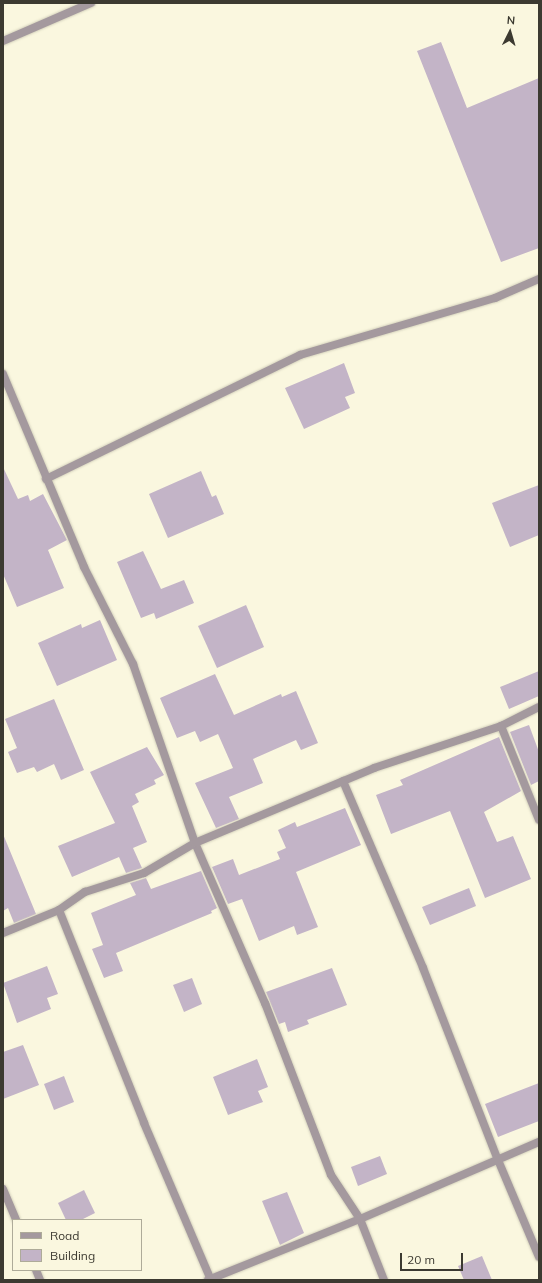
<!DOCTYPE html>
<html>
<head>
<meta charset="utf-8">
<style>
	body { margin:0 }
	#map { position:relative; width:542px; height:1283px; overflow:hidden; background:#faf7df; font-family:Mulish,sans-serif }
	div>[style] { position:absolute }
	.building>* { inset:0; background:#c3b4c7 }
	.roads { filter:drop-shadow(0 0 1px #d4d1bc) drop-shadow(0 0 1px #d4d1bc) }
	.street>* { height:8px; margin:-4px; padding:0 4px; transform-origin:4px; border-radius:4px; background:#a4999e }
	span { translate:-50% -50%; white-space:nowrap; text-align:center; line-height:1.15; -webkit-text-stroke:3.5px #faf7df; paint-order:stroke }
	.frame { position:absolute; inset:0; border:4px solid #3c3a31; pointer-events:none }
	.legend { position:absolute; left:12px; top:1219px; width:130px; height:52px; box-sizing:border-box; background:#faf7df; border:1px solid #aeab99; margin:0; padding:5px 7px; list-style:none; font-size:12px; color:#3c3a31 }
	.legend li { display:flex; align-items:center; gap:8px; height:20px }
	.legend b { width:20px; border:1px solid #aeab99 }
	.north { position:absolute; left:490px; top:12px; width:40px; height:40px; -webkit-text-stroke:3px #faf7df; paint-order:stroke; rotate:5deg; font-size:11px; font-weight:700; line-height:16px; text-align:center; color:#3c3a31 }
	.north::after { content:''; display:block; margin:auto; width:14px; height:18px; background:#3c3a31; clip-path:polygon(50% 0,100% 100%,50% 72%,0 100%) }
	.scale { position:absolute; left:400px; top:1253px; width:63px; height:18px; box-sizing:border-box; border:2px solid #3c3a31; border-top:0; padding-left:5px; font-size:12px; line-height:14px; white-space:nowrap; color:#3c3a31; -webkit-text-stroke:3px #faf7df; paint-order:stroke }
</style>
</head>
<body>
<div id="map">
	<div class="building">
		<i style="clip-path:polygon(441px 42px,467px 108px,539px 78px,539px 248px,501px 262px,417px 51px)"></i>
		<i style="clip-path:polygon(344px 363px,355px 393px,345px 397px,350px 408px,304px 429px,285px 388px)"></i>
		<i style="clip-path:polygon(3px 467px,18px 499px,28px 495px,30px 501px,43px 494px,67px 540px,48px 550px,64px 588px,17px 607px,3px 574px)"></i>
		<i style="clip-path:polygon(201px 471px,212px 497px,216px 495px,224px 514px,168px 538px,149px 494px)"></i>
		<i style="clip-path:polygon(539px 485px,539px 535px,510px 547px,492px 503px)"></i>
		<i style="clip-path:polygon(143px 551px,161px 589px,184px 580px,194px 603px,156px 619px,154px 613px,141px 618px,117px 562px)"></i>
		<i style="clip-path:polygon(246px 605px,264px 647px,217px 668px,198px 626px)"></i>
		<i style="clip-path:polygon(100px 620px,117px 660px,57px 686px,38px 643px,81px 624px,82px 628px)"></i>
		<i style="clip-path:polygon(539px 671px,539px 696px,509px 709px,500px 687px)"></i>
		<i style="clip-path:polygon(215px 674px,234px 715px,281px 694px,282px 697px,296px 691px,318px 743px,301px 750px,296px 740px,253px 759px,263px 783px,229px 797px,239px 819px,216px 828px,195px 783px,233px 768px,218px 734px,200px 742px,195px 731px,177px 738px,160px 698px)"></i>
		<i style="clip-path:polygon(54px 699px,84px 770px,61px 780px,54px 764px,37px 772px,34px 767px,17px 773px,8px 752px,17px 748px,5px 719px)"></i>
		<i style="clip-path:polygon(529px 725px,539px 752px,539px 781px,531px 785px,510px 732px)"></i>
		<i style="clip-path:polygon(499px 737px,521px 791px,484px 812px,497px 842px,513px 836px,531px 879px,485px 898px,450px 811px,391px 834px,376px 795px,403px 785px,400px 780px)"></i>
		<i style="clip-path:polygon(147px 747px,164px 775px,154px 780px,156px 784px,135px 794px,139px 802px,132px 806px,147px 842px,133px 848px,142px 868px,126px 873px,119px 857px,72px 877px,58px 846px,115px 823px,90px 772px)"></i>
		<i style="clip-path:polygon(345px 808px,361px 845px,296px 872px,318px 927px,297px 935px,294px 926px,259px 941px,242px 899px,228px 904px,212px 867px,233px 859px,239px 875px,280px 859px,277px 852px,286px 848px,278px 830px,295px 822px,297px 827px)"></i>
		<i style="clip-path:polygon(3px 834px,36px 914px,14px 923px,8px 908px,3px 911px)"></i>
		<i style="clip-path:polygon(201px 871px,217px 908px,211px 911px,212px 913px,116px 953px,123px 971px,104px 978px,92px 949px,103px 945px,91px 913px,136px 895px,130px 883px,146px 878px,151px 889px)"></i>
		<i style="clip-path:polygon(469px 888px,476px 906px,430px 925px,422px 907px)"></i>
		<i style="clip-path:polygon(47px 966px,58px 994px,47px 998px,51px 1009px,17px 1023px,3px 983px)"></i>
		<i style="clip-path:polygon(332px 968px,347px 1005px,307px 1020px,309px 1024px,288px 1032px,285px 1022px,279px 1024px,266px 992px)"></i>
		<i style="clip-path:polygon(192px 978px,202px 1004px,184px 1012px,173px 985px)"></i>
		<i style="clip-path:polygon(23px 1045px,39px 1085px,3px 1099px,3px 1052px)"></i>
		<i style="clip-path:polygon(257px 1059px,268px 1087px,258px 1091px,263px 1102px,228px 1115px,213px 1077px)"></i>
		<i style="clip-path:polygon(64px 1076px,74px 1102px,54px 1110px,44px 1084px)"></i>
		<i style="clip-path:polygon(539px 1083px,539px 1121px,498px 1137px,485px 1104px)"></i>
		<i style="clip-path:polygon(380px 1156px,387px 1174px,358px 1186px,351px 1167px)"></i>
		<i style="clip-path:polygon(84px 1190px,95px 1213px,81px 1220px,66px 1220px,58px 1203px)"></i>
		<i style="clip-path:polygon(287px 1192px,304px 1233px,280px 1245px,262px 1201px)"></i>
		<i style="clip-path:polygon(482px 1256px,492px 1280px,464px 1280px,458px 1266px)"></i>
	</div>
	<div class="roads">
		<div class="street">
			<i style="left:3px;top:41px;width:96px;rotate:-23.4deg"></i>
			<i style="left:3px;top:374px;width:209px;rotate:67.2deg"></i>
			<i style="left:84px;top:567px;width:109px;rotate:63.2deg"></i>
			<i style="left:133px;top:664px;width:189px;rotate:70.9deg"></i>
			<i style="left:195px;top:843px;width:175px;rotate:66.4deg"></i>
			<i style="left:265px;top:1003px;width:184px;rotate:69deg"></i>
			<i style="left:331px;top:1175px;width:53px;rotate:56.6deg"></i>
			<i style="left:360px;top:1219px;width:66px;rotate:68.5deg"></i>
			<i style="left:46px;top:479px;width:283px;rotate:-26deg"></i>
			<i style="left:300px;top:355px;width:203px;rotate:-16.3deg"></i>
			<i style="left:495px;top:298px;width:48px;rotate:-23.4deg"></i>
			<i style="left:501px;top:726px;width:101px;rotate:68deg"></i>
			<i style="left:343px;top:781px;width:203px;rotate:66.8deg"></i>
			<i style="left:423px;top:968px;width:206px;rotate:68.7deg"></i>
			<i style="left:498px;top:1160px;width:105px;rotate:67.1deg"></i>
			<i style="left:59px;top:910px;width:229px;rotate:68.2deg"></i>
			<i style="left:144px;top:1123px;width:171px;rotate:66.9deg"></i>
			<i style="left:3px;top:933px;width:61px;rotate:-22.3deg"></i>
			<i style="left:59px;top:910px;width:32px;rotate:-35deg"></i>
			<i style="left:85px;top:892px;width:62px;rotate:-17.9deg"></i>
			<i style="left:144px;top:873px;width:59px;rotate:-30.5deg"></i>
			<i style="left:195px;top:843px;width:194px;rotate:-22.7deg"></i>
			<i style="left:374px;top:768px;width:134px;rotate:-18.3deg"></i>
			<i style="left:501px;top:726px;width:42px;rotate:-26.6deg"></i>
			<i style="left:3px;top:1189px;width:34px;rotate:67deg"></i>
			<i style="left:36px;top:1270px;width:11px;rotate:68deg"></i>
			<i style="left:208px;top:1280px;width:164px;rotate:-21.9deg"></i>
			<i style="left:360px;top:1219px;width:195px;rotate:-23.3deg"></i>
		</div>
	</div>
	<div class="frame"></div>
	<ul class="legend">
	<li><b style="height:5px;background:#a4999e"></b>Road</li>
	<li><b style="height:11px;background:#c3b4c7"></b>Building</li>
	</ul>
	<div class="north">N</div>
	<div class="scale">20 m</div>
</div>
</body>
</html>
